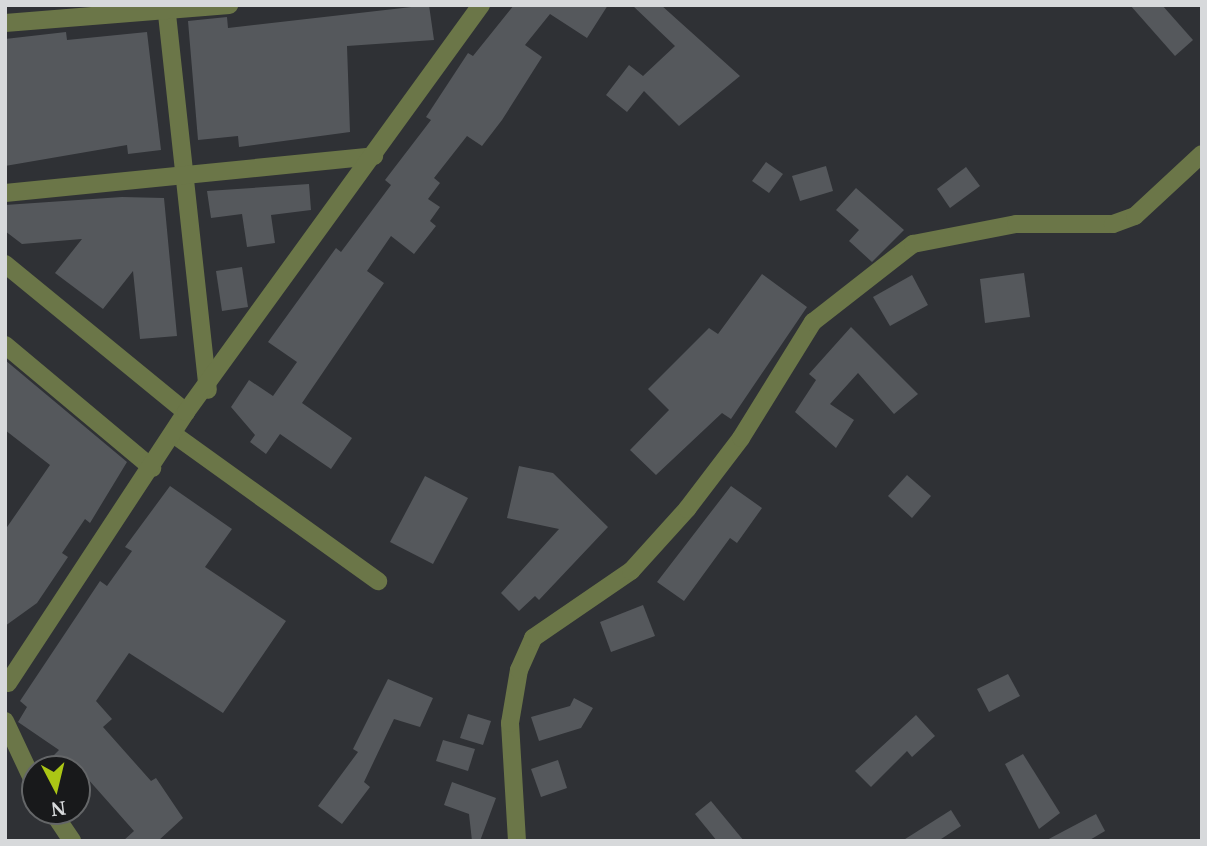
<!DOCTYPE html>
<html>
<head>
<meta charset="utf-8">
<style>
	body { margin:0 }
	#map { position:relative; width:1207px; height:846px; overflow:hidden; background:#2f3135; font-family:"Noto Serif",serif }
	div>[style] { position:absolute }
	.building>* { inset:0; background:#55585c }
	.minor>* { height:18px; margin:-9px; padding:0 9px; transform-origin:9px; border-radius:9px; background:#6b7648 }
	span { translate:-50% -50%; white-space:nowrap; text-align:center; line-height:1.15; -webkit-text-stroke:5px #18191b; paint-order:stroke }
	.frame { position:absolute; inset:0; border:7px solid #d7d9db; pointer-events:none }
	.north { position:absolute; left:21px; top:755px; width:70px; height:70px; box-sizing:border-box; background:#18191b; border:2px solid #646668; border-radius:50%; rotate:173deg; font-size:19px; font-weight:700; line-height:28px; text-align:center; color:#d7d9db }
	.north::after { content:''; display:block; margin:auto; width:24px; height:32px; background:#abc615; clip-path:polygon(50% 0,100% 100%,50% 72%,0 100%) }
</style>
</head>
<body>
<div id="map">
	<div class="building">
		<i style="clip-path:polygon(429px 5px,434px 40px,347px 46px,350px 132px,239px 147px,238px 136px,198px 140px,188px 21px,227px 17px,228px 28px)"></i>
		<i style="clip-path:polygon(514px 5px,608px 5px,587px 38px,550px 14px,525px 45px,542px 57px,502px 120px,482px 146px,467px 136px,434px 178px,440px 183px,428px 199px,440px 207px,430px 221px,436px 226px,414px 254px,391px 236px,367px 271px,384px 283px,302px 403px,352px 438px,331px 469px,280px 434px,266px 454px,250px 442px,255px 435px,231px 407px,249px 380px,273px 396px,297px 362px,268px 342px,336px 248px,341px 252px,391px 185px,385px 180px,431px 120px,426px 117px,468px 53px,473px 56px)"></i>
		<i style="clip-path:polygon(632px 5px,661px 5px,740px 76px,679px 126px,644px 91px,627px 112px,606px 95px,629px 65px,643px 76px,675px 46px)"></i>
		<i style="clip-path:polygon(1130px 5px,1162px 5px,1193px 40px,1175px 56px)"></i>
		<i style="clip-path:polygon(66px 32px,67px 40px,147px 32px,161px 150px,128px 154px,127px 145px,5px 166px,5px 39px)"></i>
		<i style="clip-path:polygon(766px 162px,783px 174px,769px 193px,752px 181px)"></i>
		<i style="clip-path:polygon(826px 166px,833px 191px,800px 201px,792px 176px)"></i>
		<i style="clip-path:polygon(966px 167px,980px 186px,950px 208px,937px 189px)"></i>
		<i style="clip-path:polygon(309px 184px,311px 210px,271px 215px,275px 243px,247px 247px,242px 214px,211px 218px,207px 191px)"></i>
		<i style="clip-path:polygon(856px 188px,904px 230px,872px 262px,849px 241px,859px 230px,836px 210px)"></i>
		<i style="clip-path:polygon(122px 197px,164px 198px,177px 336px,140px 339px,133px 271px,103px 309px,55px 273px,82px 239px,22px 244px,5px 231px,5px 205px)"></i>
		<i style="clip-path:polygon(242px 267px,248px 307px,222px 311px,216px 271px)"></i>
		<i style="clip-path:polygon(1024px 273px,1030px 317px,985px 323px,980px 279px)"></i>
		<i style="clip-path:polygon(762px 274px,807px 307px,731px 419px,722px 413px,656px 475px,630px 450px,669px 410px,648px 389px,709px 328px,718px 334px)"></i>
		<i style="clip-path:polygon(912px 275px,928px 305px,890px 326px,873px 297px)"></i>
		<i style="clip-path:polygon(851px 327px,918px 394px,894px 414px,858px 373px,830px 404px,854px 420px,836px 448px,795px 412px,816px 380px,809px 374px)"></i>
		<i style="clip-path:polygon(5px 360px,127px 462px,90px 523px,85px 519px,62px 553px,68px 557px,37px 603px,5px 626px,5px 530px,50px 465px,5px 430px)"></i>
		<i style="clip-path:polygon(519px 466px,553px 473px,608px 527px,539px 600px,535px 596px,519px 611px,501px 593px,559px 529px,507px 518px)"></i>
		<i style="clip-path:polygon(907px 475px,931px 496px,912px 518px,888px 496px)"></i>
		<i style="clip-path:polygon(425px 476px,468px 498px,433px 564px,390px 542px)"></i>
		<i style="clip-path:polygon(170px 486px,232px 529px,205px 567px,286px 621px,223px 713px,129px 653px,96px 701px,112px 719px,103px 727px,151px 781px,156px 778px,183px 818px,158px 841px,123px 841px,134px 831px,87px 778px,77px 787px,77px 769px,40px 769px,59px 750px,18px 722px,27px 707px,20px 701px,100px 581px,107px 586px,132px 551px,125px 547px)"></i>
		<i style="clip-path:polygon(731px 486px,762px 508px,737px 543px,730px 538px,684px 601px,657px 582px)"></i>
		<i style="clip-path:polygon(643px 605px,655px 636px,611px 652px,600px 622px)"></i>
		<i style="clip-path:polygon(1008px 674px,1020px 696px,989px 712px,977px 689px)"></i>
		<i style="clip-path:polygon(388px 679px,433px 698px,420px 727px,394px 719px,364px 782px,370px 787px,342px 824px,318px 806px,358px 752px,353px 749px)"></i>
		<i style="clip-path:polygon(574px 698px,593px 708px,581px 728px,539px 741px,531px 717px,570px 706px)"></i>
		<i style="clip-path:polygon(468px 714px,491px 721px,483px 745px,460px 738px)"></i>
		<i style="clip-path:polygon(916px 715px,935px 736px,912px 757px,907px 751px,871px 787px,855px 771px)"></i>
		<i style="clip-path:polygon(443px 740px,475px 749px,468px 771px,436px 761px)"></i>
		<i style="clip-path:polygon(1023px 754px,1060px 813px,1039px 829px,1005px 764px)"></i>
		<i style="clip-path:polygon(558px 760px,567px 788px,541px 797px,531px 769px)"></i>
		<i style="clip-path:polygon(452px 782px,496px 798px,480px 841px,472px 841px,469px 814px,444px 805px)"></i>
		<i style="clip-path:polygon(711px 801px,744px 841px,717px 841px,695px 814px)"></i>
		<i style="clip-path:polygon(951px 810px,961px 826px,938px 841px,902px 841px)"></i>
		<i style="clip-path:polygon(1096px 814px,1105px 831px,1088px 841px,1045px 841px)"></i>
	</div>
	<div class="minor">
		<i style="left:166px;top:5px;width:387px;rotate:83.8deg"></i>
		<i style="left:5px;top:23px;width:225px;rotate:-4.6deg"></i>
		<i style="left:5px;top:193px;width:371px;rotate:-5.7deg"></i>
		<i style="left:5px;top:264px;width:234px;rotate:39.3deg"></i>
		<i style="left:5px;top:345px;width:192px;rotate:39.9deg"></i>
		<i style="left:176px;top:436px;width:249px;rotate:35.7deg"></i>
		<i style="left:8px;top:683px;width:324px;rotate:-56.7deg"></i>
		<i style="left:186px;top:412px;width:503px;rotate:-54.06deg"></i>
		<i style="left:5px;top:721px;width:71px;rotate:64.9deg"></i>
		<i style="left:52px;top:811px;width:36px;rotate:56deg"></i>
		<i style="left:517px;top:841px;width:118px;rotate:-93.4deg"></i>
		<i style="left:510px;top:723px;width:54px;rotate:-80.4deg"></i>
		<i style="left:519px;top:670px;width:35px;rotate:-66deg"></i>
		<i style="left:533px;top:638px;width:119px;rotate:-34.4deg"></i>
		<i style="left:631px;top:571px;width:84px;rotate:-47.9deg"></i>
		<i style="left:687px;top:509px;width:89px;rotate:-52.7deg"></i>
		<i style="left:741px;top:438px;width:137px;rotate:-58.2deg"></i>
		<i style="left:813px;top:322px;width:127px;rotate:-38deg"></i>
		<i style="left:913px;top:244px;width:105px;rotate:-11deg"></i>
		<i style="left:1016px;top:224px;width:97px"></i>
		<i style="left:1113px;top:224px;width:23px;rotate:-20deg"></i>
		<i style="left:1135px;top:216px;width:91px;rotate:-42.8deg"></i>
	</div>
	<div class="frame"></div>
	<div class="north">N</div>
</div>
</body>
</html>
